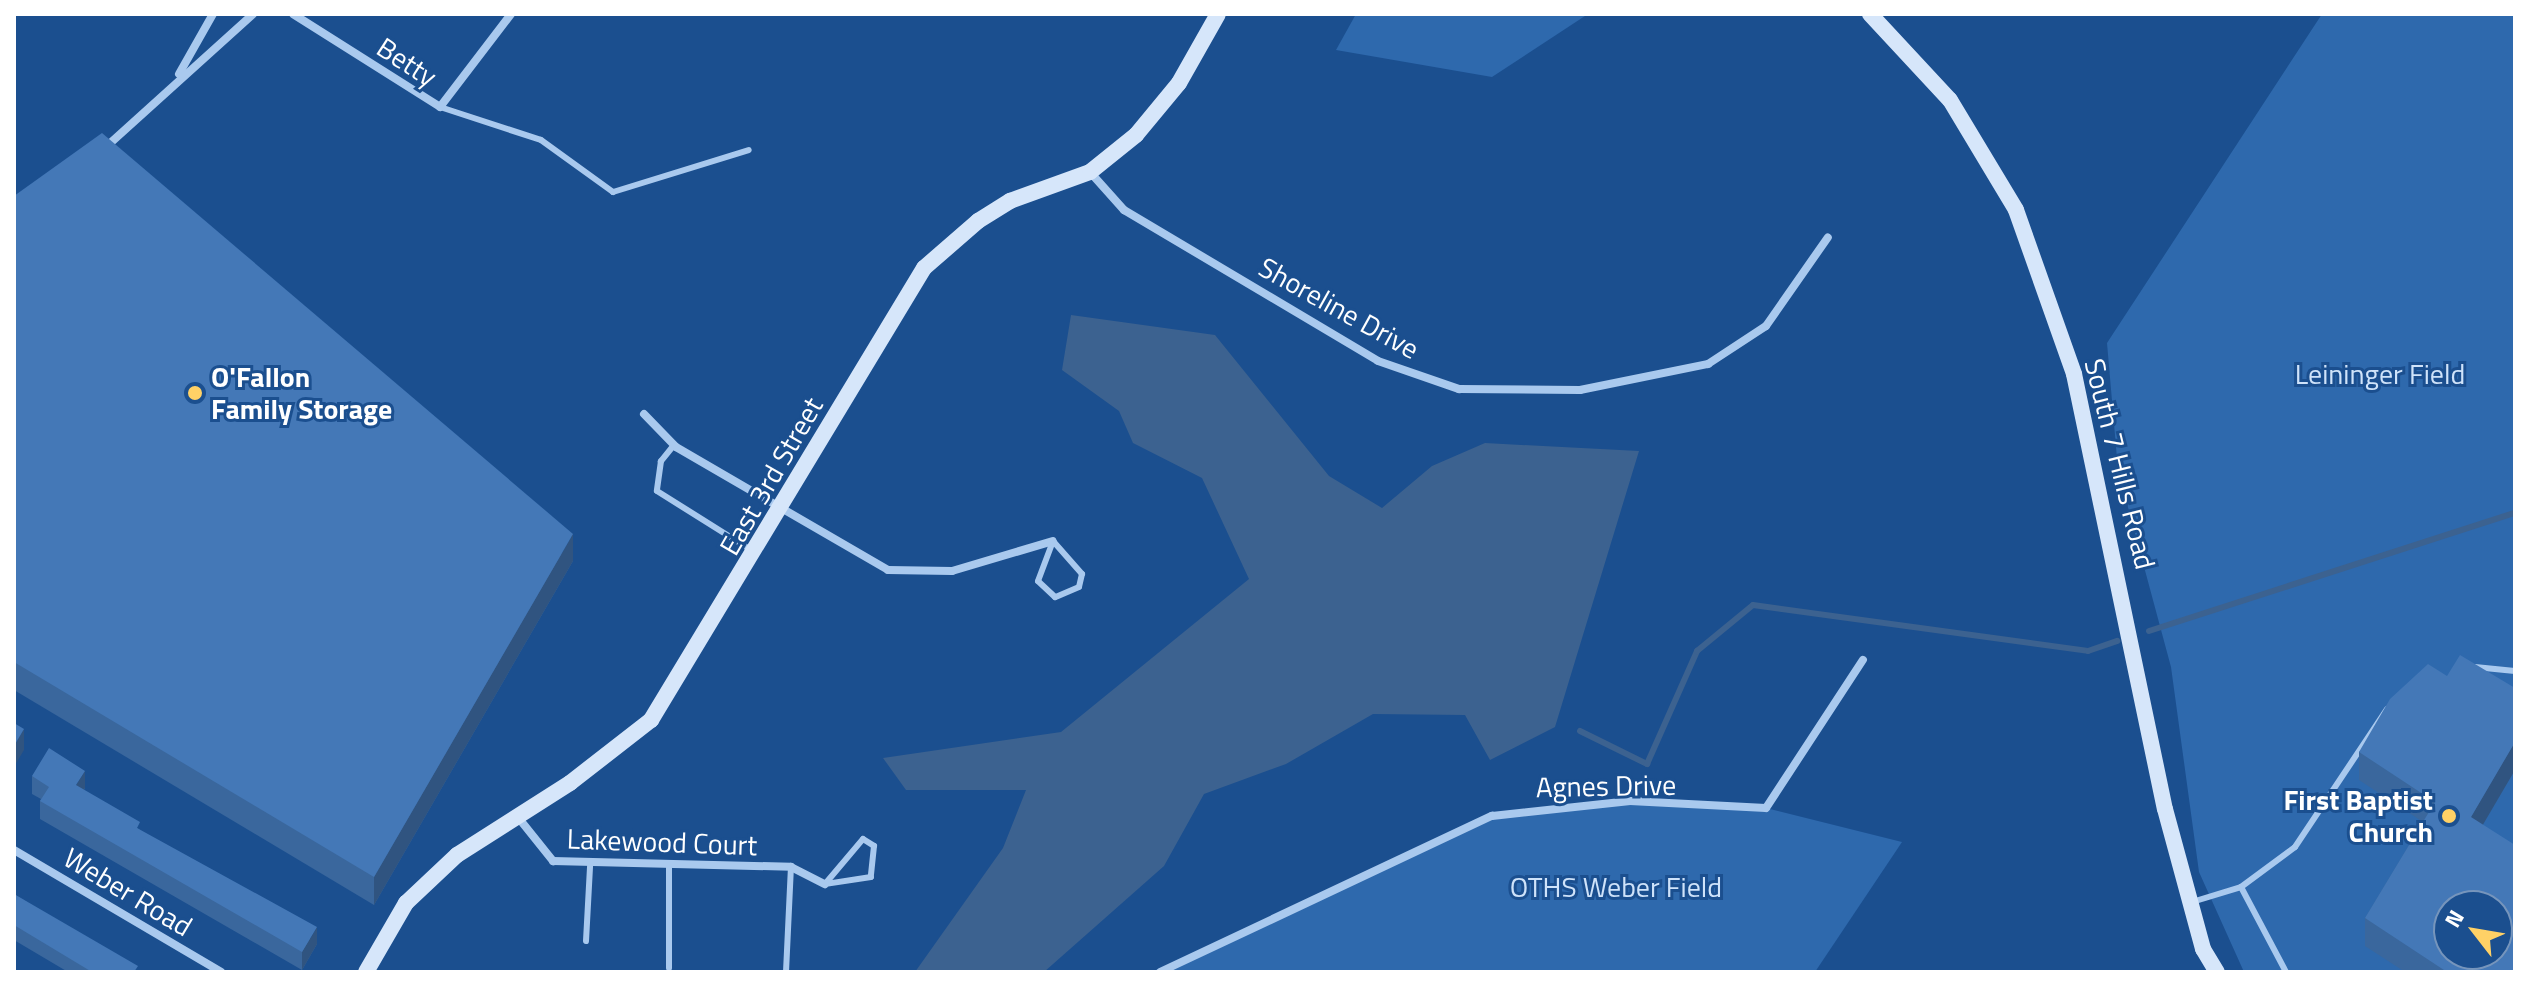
<!DOCTYPE html>
<html>
<head>
<meta charset="utf-8">
<style>
	body { margin:0 }
	#map { position:relative; width:2529px; height:986px; overflow:hidden; background:#1b4f8f; font-family:"Titillium Web",sans-serif }
	div>[style] { position:absolute }
	.green>* { inset:0; background:#2e69ad }
	.water>* { inset:0; background:#3c6290 }
	.stream>* { height:6px; margin:-3px; padding:0 3px; transform-origin:3px; border-radius:3px; background:#3c6290 }
	.lane>* { height:6px; margin:-3px; padding:0 3px; transform-origin:3px; border-radius:3px; background:#a9c9ee }
	.street>* { height:8px; margin:-4px; padding:0 4px; transform-origin:4px; border-radius:4px; background:#a9c9ee }
	.secondary>* { height:16px; margin:-8px; padding:0 8px; transform-origin:8px; border-radius:8px; background:#d6e6fa }
	.wall>* { inset:0; background:#3a679d }
	.shaded-wall>* { inset:0; background:#305480 }
	.building>* { inset:0; background:#4478b7 }
	.dots>* { width:22px; height:22px; translate:-50% -50%; box-sizing:border-box; border:4px solid #1b4f8f; border-radius:50% }
	span { translate:-50% -50%; white-space:nowrap; text-align:center; line-height:1.15; -webkit-text-stroke:6px #1b4f8f; paint-order:stroke }
	.street-label { font-size:28px; color:#fff }
	.park-label { font-size:28px; color:#cfe3fa }
	.poi-label { font-size:28px; color:#fff; font-weight:700 }
	.left { translate:0 -50%; text-align:left }
	.right { translate:-100% -50%; text-align:right }
	.frame { position:absolute; inset:0; border:16px solid #fff; pointer-events:none }
	.north { position:absolute; left:2433px; top:890px; width:80px; height:80px; box-sizing:border-box; background:#1b4f8f; border:2px solid #7695bc; border-radius:50%; rotate:301deg; font-size:22px; font-weight:700; line-height:32px; text-align:center; color:#fff }
	.north::after { content:''; display:block; margin:auto; width:28px; height:36px; background:#ffd166; clip-path:polygon(50% 0,100% 100%,50% 72%,0 100%) }
</style>
</head>
<body>
<div id="map">
	<div class="green">
		<i style="clip-path:polygon(1356px 14px,1588px 14px,1492px 77px,1336px 50px)"></i>
		<i style="clip-path:polygon(evenodd,2322px 14px,2515px 14px,2515px 972px,2244px 972px,2199px 872px,2171px 667px,2118px 470px,2107px 343px,2322px 14px,2449px 906px,2497px 906px,2497px 954px,2449px 954px,2449px 906px)"></i>
		<i style="clip-path:polygon(1630px 801px,1766px 808px,1902px 842px,1815px 972px,1160px 972px,1492px 816px)"></i>
	</div>
	<div class="water">
		<i style="clip-path:polygon(1071px 315px,1215px 335px,1329px 476px,1382px 508px,1432px 466px,1485px 443px,1639px 451px,1555px 727px,1490px 760px,1465px 715px,1373px 714px,1286px 764px,1204px 794px,1164px 866px,1044px 972px,915px 972px,1003px 848px,1026px 790px,906px 790px,883px 758px,1061px 732px,1249px 579px,1202px 478px,1133px 443px,1119px 411px,1062px 370px)"></i>
	</div>
	<div class="stream">
		<i style="left:2149px;top:631px;width:385px;rotate:-17.9deg"></i>
		<i style="left:1580px;top:731px;width:75px;rotate:26.2deg"></i>
		<i style="left:1647px;top:764px;width:124px;rotate:-66.1deg"></i>
		<i style="left:1697px;top:651px;width:72px;rotate:-39.4deg"></i>
		<i style="left:1753px;top:605px;width:338px;rotate:7.8deg"></i>
		<i style="left:2088px;top:651px;width:31px;rotate:-19deg"></i>
	</div>
	<div class="lane">
		<i style="left:440px;top:107px;width:106px;rotate:18.1deg"></i>
		<i style="left:541px;top:140px;width:89px;rotate:35.8deg"></i>
		<i style="left:613px;top:192px;width:142px;rotate:-17.2deg"></i>
		<i style="left:674px;top:445px;width:21px;rotate:129deg"></i>
		<i style="left:661px;top:461px;width:30px;rotate:98deg"></i>
		<i style="left:657px;top:491px;width:111px;rotate:32.1deg"></i>
		<i style="left:1053px;top:541px;width:44px;rotate:48.7deg"></i>
		<i style="left:1082px;top:574px;width:13px;rotate:103deg"></i>
		<i style="left:1079px;top:587px;width:26px;rotate:157deg"></i>
		<i style="left:1055px;top:597px;width:23px;rotate:-137deg"></i>
		<i style="left:1038px;top:581px;width:43px;rotate:-69.4deg"></i>
		<i style="left:2475px;top:667px;width:40px;rotate:5.7deg"></i>
		<i style="left:863px;top:839px;width:13px;rotate:32deg"></i>
		<i style="left:874px;top:846px;width:31px;rotate:96deg"></i>
		<i style="left:871px;top:877px;width:47px;rotate:171.3deg"></i>
		<i style="left:825px;top:884px;width:59px;rotate:-49.8deg"></i>
		<i style="left:2241px;top:887px;width:96px;rotate:62.1deg"></i>
		<i style="left:2192px;top:902px;width:51px;rotate:-17deg"></i>
		<i style="left:2241px;top:887px;width:67px;rotate:-36.5deg"></i>
		<i style="left:2295px;top:847px;width:166px;rotate:-56.3deg"></i>
		<i style="left:586px;top:941px;width:75px;rotate:-86.9deg"></i>
		<i style="left:669px;top:968px;width:102px;rotate:-90deg"></i>
		<i style="left:786px;top:972px;width:105px;rotate:-87.3deg"></i>
	</div>
	<div class="street">
		<i style="left:293px;top:14px;width:174px;rotate:32.3deg"></i>
		<i style="left:440px;top:107px;width:117px;rotate:-52.6deg"></i>
		<i style="left:179px;top:74px;width:69px;rotate:-60.5deg"></i>
		<i style="left:107px;top:146px;width:197px;rotate:-42.1deg"></i>
		<i style="left:1090px;top:172px;width:51px;rotate:48.2deg"></i>
		<i style="left:1124px;top:210px;width:295px;rotate:30.7deg"></i>
		<i style="left:1378px;top:361px;width:86px;rotate:19.1deg"></i>
		<i style="left:1459px;top:389px;width:121px;rotate:0.5deg"></i>
		<i style="left:1580px;top:390px;width:131px;rotate:-11.5deg"></i>
		<i style="left:1708px;top:364px;width:69px;rotate:-33.2deg"></i>
		<i style="left:1766px;top:326px;width:108px;rotate:-55.1deg"></i>
		<i style="left:644px;top:414px;width:46px;rotate:45.9deg"></i>
		<i style="left:676px;top:447px;width:245px;rotate:30.1deg"></i>
		<i style="left:888px;top:570px;width:64px;rotate:0.9deg"></i>
		<i style="left:952px;top:571px;width:105px;rotate:-16.5deg"></i>
		<i style="left:517px;top:816px;width:58px;rotate:51.3deg"></i>
		<i style="left:553px;top:861px;width:238px;rotate:1.4deg"></i>
		<i style="left:791px;top:867px;width:38px;rotate:27deg"></i>
		<i style="left:14px;top:850px;width:240px;rotate:30.5deg"></i>
		<i style="left:1160px;top:972px;width:367px;rotate:-25.2deg"></i>
		<i style="left:1492px;top:816px;width:139px;rotate:-6.2deg"></i>
		<i style="left:1630px;top:801px;width:136px;rotate:2.9deg"></i>
		<i style="left:1766px;top:808px;width:177px;rotate:-56.8deg"></i>
	</div>
	<div class="secondary">
		<i style="left:1870px;top:14px;width:117px;rotate:47.1deg"></i>
		<i style="left:1950px;top:100px;width:128px;rotate:59deg"></i>
		<i style="left:2016px;top:210px;width:174px;rotate:70.5deg"></i>
		<i style="left:2074px;top:374px;width:444px;rotate:78.2deg"></i>
		<i style="left:2165px;top:809px;width:145px;rotate:74.8deg"></i>
		<i style="left:2203px;top:949px;width:27px;rotate:59deg"></i>
		<i style="left:366px;top:972px;width:80px;rotate:-59.9deg"></i>
		<i style="left:406px;top:903px;width:70px;rotate:-43.3deg"></i>
		<i style="left:457px;top:855px;width:134px;rotate:-32.5deg"></i>
		<i style="left:570px;top:783px;width:103px;rotate:-37.9deg"></i>
		<i style="left:651px;top:720px;width:528px;rotate:-58.87deg"></i>
		<i style="left:924px;top:268px;width:72px;rotate:-41deg"></i>
		<i style="left:978px;top:221px;width:38px;rotate:-32deg"></i>
		<i style="left:1010px;top:201px;width:85px;rotate:-19.9deg"></i>
		<i style="left:1090px;top:172px;width:59px;rotate:-38.8deg"></i>
		<i style="left:1136px;top:135px;width:67px;rotate:-50.4deg"></i>
		<i style="left:1179px;top:83px;width:79px;rotate:-60.5deg"></i>
	</div>
	<div class="wall">
		<i style="clip-path:polygon(14px 196px,573px 561px,374px 905px,14px 690px)"></i>
		<i style="clip-path:polygon(2447px 676px,2515px 688px,2515px 770px,2482px 825px,2515px 972px,2405px 972px,2365px 946px,2365px 918px,2423px 822px,2359px 780px,2359px 752px)"></i>
		<i style="clip-path:polygon(32px 776px,85px 788px,84px 790px,140px 830px,317px 944px,302px 970px,40px 819px,40px 801px,41px 799px,32px 794px)"></i>
		<i style="clip-path:polygon(14px 894px,138px 972px,68px 972px,14px 940px)"></i>
	</div>
	<div class="shaded-wall">
		<i style="clip-path:polygon(573px 534px,573px 561px,374px 905px,374px 877px)"></i>
		<i style="clip-path:polygon(24px 729px,24px 750px,14px 767px,14px 746px)"></i>
		<i style="clip-path:polygon(2515px 742px,2515px 770px,2471px 845px,2471px 817px)"></i>
		<i style="clip-path:polygon(85px 771px,85px 788px,76px 803px,76px 785px)"></i>
		<i style="clip-path:polygon(317px 927px,317px 944px,302px 970px,302px 952px)"></i>
	</div>
	<div class="building">
		<i style="clip-path:polygon(102px 133px,573px 534px,374px 877px,14px 662px,14px 196px)"></i>
		<i style="clip-path:polygon(evenodd,2460px 655px,2515px 688px,2515px 742px,2471px 817px,2515px 845px,2515px 972px,2447px 972px,2365px 918px,2435px 802px,2359px 752px,2390px 699px,2428px 664px,2447px 676px,2460px 655px,2449px 906px,2497px 906px,2497px 954px,2449px 954px,2449px 906px)"></i>
		<i style="clip-path:polygon(14px 723px,24px 729px,14px 746px)"></i>
		<i style="clip-path:polygon(49px 748px,85px 771px,76px 785px,140px 822px,137px 828px,317px 927px,302px 952px,40px 801px,49px 787px,32px 776px)"></i>
		<i style="clip-path:polygon(14px 894px,138px 966px,134px 972px,92px 972px,14px 925px)"></i>
	</div>
	<div class="dots">
		<i style="left:195px;top:393px;background:#ffd166"></i>
		<i style="left:2449px;top:816px;background:#ffd166"></i>
	</div>
	<div class="street-label">
		<span style="left:407px;top:62px;rotate:33deg">Betty</span>
		<span style="left:1339px;top:308px;rotate:29deg">Shoreline Drive</span>
		<span style="left:2120px;top:464px;rotate:76deg">South 7 Hills Road</span>
		<span style="left:771px;top:476px;rotate:-60deg">East 3rd Street</span>
		<span style="left:1606px;top:786px;rotate:-1deg">Agnes Drive</span>
		<span style="left:662px;top:842px;rotate:2deg">Lakewood Court</span>
		<span style="left:128px;top:892px;rotate:31deg">Weber Road</span>
	</div>
	<div class="park-label">
		<span style="left:2380px;top:374px">Leininger Field</span>
		<span style="left:1616px;top:887px">OTHS Weber Field</span>
	</div>
	<div class="poi-label">
		<span class="left" style="left:211px;top:393px">O'Fallon<br>Family Storage</span>
		<span class="right" style="left:2433px;top:816px">First Baptist<br>Church</span>
	</div>
	<div class="frame"></div>
	<div class="north">N</div>
</div>
</body>
</html>
